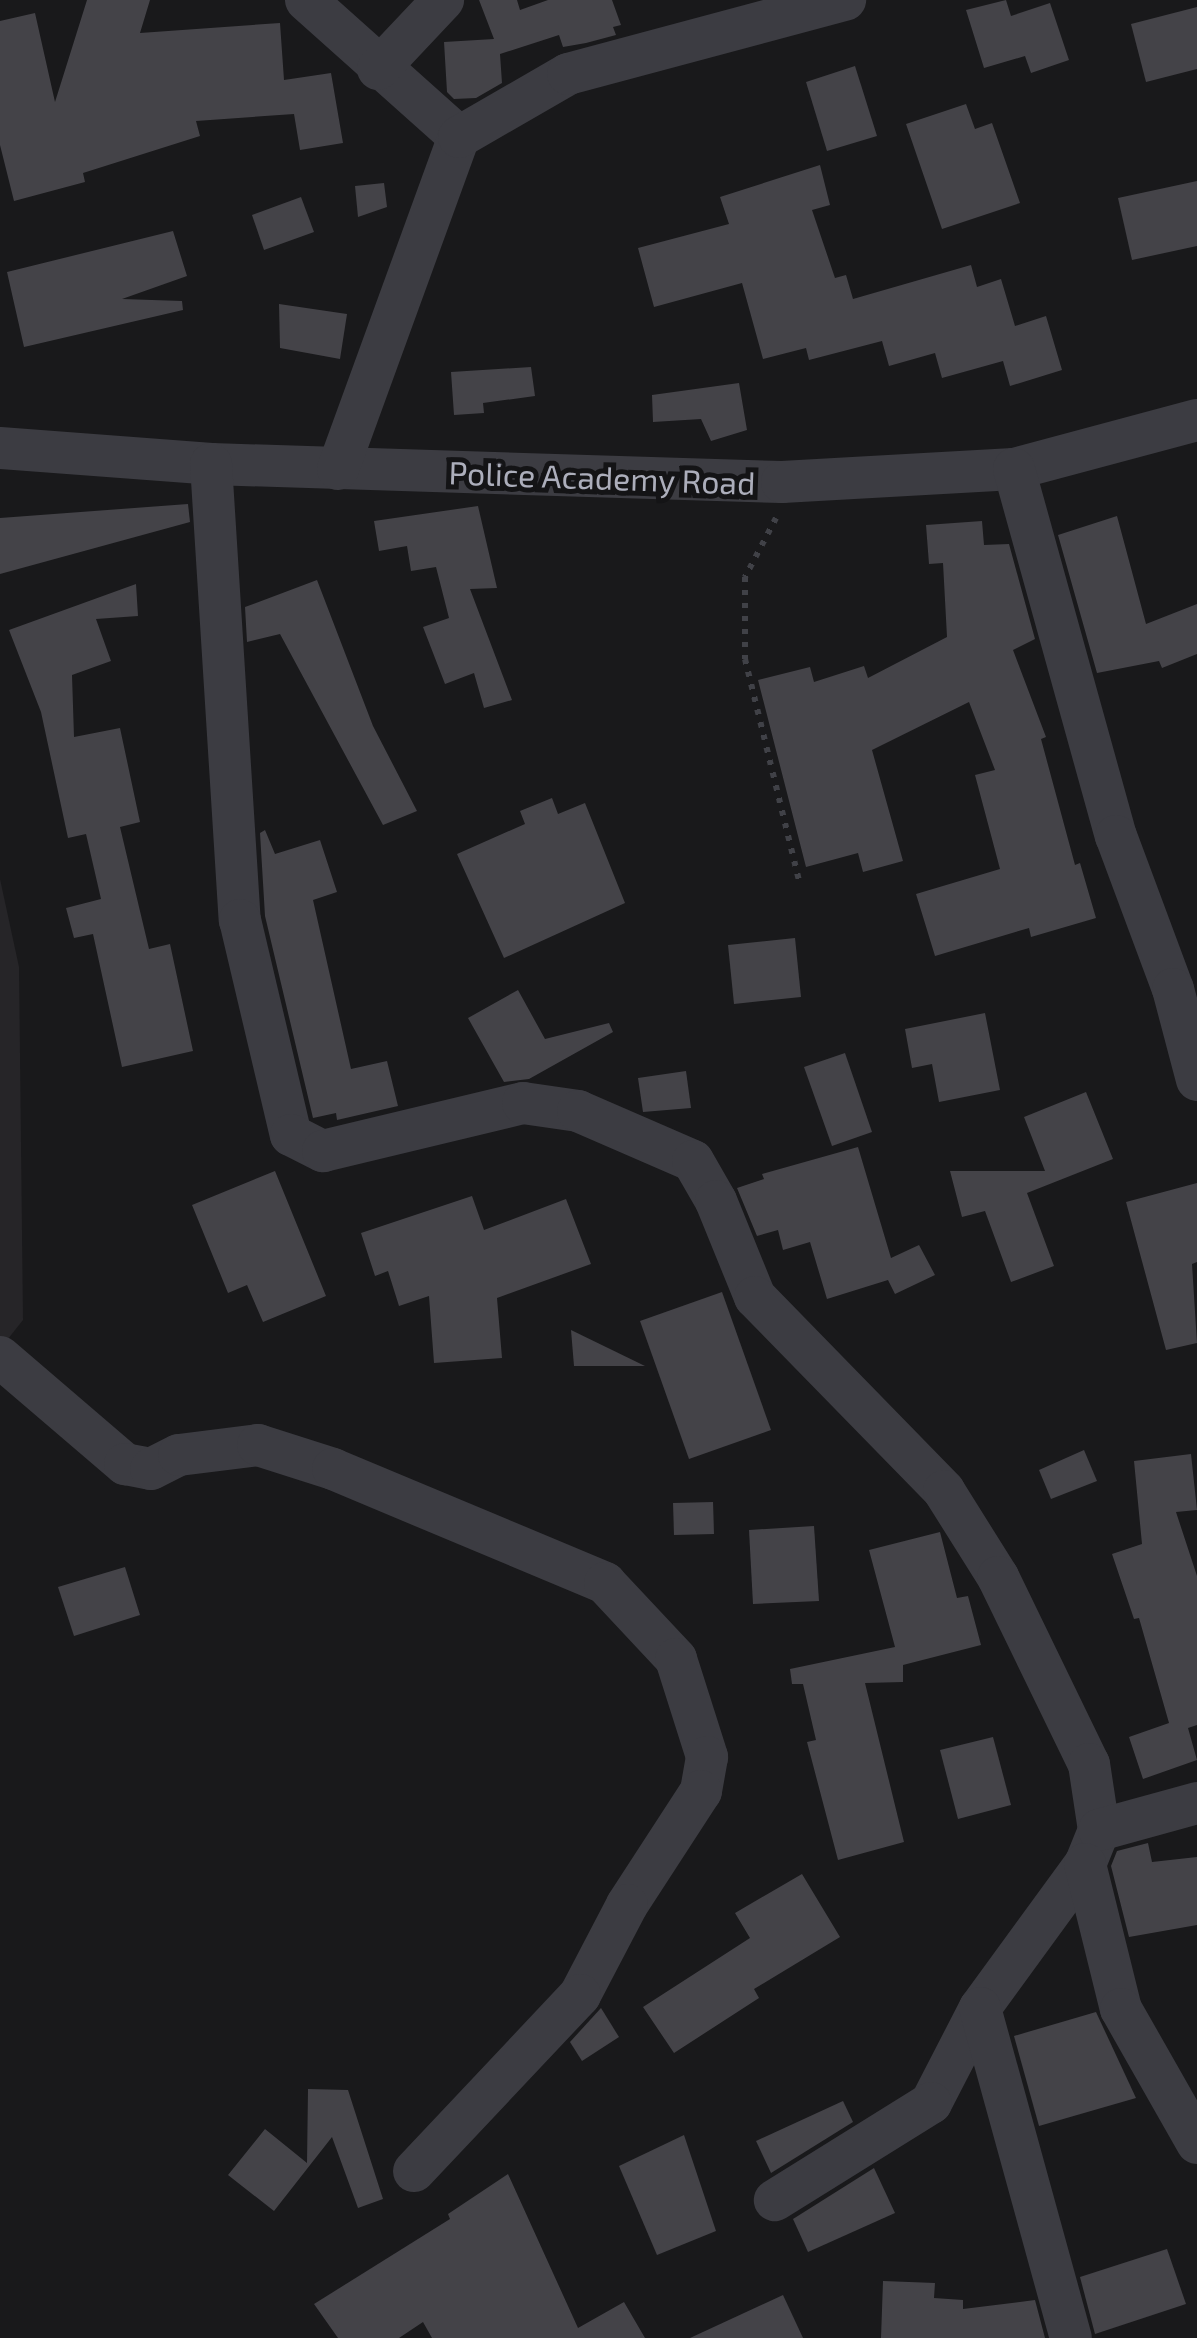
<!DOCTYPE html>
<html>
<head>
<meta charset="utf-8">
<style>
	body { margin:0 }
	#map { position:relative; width:1197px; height:2338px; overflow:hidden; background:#19191b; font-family:"Exo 2",sans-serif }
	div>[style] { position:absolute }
	.built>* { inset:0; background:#262528 }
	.building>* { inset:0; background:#444348 }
	.path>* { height:6px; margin-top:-3px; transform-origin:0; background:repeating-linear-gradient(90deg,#404147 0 5px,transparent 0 13px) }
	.street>* { height:42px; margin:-21px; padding:0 21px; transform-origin:21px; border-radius:21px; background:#3c3c42 }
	span { translate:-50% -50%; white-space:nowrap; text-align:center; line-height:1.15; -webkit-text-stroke:10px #141416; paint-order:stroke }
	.street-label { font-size:32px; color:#acaebb }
</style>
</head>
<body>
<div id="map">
	<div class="built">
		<i style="clip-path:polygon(0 879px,19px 967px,23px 1320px,0 1349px)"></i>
	</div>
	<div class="building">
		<i style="clip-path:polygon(87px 0,150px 0,140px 33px,280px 23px,284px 80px,331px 73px,343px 143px,300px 150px,294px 114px,196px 121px,200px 136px,83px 173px,85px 182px,14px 201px,0 145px,0 21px,35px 13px,55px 102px)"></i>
		<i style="clip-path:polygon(479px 0,517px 0,520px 10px,548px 0,612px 0,621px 25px,613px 27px,616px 35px,586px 43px,563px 47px,559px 35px,500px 54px,502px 83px,476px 98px,454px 99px,447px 92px,444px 42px,494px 39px)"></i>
		<i style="clip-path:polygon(1006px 0,1011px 16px,1050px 3px,1069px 60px,1031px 73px,1025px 56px,984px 68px,966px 10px)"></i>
		<i style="clip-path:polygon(1197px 7px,1197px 69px,1146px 82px,1131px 24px)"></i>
		<i style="clip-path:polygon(855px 66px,877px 136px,827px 151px,806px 82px)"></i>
		<i style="clip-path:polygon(966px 104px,975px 129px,992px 123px,1020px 203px,942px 229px,906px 124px)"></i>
		<i style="clip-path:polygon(820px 165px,830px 205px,812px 210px,835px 278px,846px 275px,853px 299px,971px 265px,977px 287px,1001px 279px,1015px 326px,1046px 316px,1062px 370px,1010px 386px,1003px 361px,942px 378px,935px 353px,889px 366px,882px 341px,809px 360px,806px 348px,763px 359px,742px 283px,654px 307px,638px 248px,729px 224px,720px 197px)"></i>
		<i style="clip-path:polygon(1197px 181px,1197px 246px,1132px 260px,1118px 198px)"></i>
		<i style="clip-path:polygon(384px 183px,387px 207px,358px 217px,355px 186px)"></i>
		<i style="clip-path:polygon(301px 197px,314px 232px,264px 250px,252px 215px)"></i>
		<i style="clip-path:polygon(173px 231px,187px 276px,122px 299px,182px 301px,183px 310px,24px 347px,7px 272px)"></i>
		<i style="clip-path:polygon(279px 304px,347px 314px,340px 359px,280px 348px)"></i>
		<i style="clip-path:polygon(531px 367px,535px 396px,483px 403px,484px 413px,454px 415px,451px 372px)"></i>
		<i style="clip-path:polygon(739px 383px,747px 430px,711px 441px,701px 419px,653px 422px,652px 395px)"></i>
		<i style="clip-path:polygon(188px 504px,190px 522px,0 574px,0 518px)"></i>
		<i style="clip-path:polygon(478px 506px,497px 588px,470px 589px,512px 700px,484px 708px,474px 673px,445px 684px,423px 627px,449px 618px,436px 567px,411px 571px,407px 546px,379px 551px,374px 521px)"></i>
		<i style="clip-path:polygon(1117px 516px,1146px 624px,1197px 604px,1197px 654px,1162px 668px,1159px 661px,1097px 673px,1058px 535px)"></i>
		<i style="clip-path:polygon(982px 521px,984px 545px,1009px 544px,1035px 639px,1013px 650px,1046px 737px,1041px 739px,1075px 865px,1080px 863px,1096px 918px,1031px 937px,1029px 928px,935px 956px,916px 894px,1000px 869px,975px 775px,995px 770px,969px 702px,872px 750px,903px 861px,863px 872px,858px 853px,806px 867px,758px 680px,810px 667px,814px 682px,864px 666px,868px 678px,947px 637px,943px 563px,929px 564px,926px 525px)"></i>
		<i style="clip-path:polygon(317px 580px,373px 726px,417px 811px,383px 825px,280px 634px,247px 642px,245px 607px)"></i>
		<i style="clip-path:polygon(136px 584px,138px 616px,96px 619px,111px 661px,72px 675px,74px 737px,120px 728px,140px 822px,120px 827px,149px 949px,170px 944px,193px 1051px,122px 1067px,93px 934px,74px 938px,66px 908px,101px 899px,86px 834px,68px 838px,41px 712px,9px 630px)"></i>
		<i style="clip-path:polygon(552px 798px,558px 814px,585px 803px,625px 903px,504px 958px,457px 854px,525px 824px,520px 811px)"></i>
		<i style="clip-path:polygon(265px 830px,275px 854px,320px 840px,337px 892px,313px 900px,351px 1069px,387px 1061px,398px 1106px,337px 1120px,336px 1113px,313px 1118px,265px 916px,260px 833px)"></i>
		<i style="clip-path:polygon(795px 938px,801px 997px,734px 1004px,728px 945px)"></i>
		<i style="clip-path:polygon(518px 990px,545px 1039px,609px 1023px,613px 1032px,529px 1079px,504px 1082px,468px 1018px)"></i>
		<i style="clip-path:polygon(985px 1013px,1000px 1090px,939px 1102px,932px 1064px,912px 1068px,905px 1029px)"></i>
		<i style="clip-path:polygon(845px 1053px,872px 1132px,832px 1146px,804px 1067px)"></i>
		<i style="clip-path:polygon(686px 1071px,691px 1108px,643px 1112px,638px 1078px)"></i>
		<i style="clip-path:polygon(1086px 1092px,1113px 1159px,1027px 1193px,1054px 1266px,1011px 1282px,985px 1211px,962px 1217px,950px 1171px,1045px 1171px,1024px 1117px)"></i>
		<i style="clip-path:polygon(858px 1147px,891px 1258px,919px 1245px,935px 1275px,895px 1294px,888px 1280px,827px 1299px,810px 1242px,783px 1250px,778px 1230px,757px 1236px,737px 1188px,764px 1179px,762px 1174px)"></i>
		<i style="clip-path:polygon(275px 1171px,326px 1296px,263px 1322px,247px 1285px,228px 1293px,192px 1205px)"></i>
		<i style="clip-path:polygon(1197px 1183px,1197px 1262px,1192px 1264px,1197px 1343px,1166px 1350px,1126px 1202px)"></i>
		<i style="clip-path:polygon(472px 1196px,484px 1230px,566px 1199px,591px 1264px,497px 1298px,502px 1358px,434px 1363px,429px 1296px,399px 1306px,388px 1271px,375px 1276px,361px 1233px)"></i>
		<i style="clip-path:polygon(722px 1292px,771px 1430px,689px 1459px,640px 1321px)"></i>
		<i style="clip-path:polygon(571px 1330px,645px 1366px,574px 1366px)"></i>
		<i style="clip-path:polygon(1084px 1450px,1097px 1481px,1051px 1499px,1039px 1470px)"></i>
		<i style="clip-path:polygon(1191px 1454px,1197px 1510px,1176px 1512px,1197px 1576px,1197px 1725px,1188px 1728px,1197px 1760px,1143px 1779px,1129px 1737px,1169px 1723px,1139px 1618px,1134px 1619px,1112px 1554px,1142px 1544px,1134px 1461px)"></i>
		<i style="clip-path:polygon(713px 1502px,714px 1534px,674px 1535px,673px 1503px)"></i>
		<i style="clip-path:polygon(814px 1526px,819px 1601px,753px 1604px,749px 1530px)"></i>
		<i style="clip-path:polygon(940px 1532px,957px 1598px,968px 1596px,981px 1645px,903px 1665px,903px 1682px,865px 1683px,904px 1842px,838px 1860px,807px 1742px,816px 1740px,803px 1684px,792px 1684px,790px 1669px,895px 1647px,869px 1550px)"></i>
		<i style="clip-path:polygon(125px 1567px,140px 1615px,74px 1636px,58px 1587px)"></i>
		<i style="clip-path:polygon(993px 1737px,1011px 1805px,958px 1819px,940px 1750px)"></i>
		<i style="clip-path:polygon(1148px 1843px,1152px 1862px,1197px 1857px,1197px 1925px,1129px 1937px,1111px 1866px,1117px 1851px)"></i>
		<i style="clip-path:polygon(802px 1874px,840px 1937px,754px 1989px,759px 1998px,674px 2053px,643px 2007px,750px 1938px,735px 1913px)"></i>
		<i style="clip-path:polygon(601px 2008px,619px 2037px,582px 2061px,570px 2042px)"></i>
		<i style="clip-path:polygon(1096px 2012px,1136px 2098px,1039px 2126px,1014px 2036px)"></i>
		<i style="clip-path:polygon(308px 2089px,348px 2090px,383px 2199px,358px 2208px,332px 2137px,274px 2211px,228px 2175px,265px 2129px,307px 2163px)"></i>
		<i style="clip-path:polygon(843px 2101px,853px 2122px,771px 2173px,756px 2141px)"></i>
		<i style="clip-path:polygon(684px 2135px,716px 2231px,657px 2255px,619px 2166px)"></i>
		<i style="clip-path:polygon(874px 2168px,895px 2213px,808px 2252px,793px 2219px)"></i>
		<i style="clip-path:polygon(508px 2174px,578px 2328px,624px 2302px,645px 2338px,432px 2338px,423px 2322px,399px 2338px,338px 2338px,314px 2304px,450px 2219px,448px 2214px)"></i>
		<i style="clip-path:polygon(1167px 2249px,1186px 2304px,1095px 2334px,1080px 2277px)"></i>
		<i style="clip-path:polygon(883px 2281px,935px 2283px,934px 2298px,963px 2300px,963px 2309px,1035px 2300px,1045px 2338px,881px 2338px)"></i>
		<i style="clip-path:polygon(783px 2295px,803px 2338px,690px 2338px)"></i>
	</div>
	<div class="path">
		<i style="left:776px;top:518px;width:67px;rotate:117.7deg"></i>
		<i style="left:745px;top:577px;width:82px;rotate:90deg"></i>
		<i style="left:745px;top:659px;width:232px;rotate:76.3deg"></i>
	</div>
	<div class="street">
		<i style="left:306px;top:0;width:205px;rotate:41.8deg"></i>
		<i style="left:378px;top:69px;width:95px;rotate:-46.7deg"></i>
		<i style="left:0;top:448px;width:212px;rotate:4.3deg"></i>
		<i style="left:211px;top:464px;width:571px;rotate:1.81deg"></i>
		<i style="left:782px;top:482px;width:232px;rotate:-3.2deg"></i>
		<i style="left:1014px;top:469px;width:189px;rotate:-15deg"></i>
		<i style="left:211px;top:464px;width:457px;rotate:86.4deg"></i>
		<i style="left:240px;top:920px;width:221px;rotate:76.7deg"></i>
		<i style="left:291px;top:1135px;width:36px;rotate:27deg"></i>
		<i style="left:323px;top:1151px;width:206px;rotate:-13.5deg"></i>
		<i style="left:523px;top:1103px;width:56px;rotate:8.3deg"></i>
		<i style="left:578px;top:1111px;width:125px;rotate:23.5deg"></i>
		<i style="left:693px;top:1161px;width:46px;rotate:60.1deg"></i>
		<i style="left:716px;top:1201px;width:104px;rotate:67.9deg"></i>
		<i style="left:755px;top:1297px;width:271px;rotate:45.7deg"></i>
		<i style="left:944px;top:1491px;width:102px;rotate:57.9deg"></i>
		<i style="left:998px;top:1577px;width:208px;rotate:64.1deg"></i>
		<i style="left:1089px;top:1764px;width:67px;rotate:81.4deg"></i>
		<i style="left:1099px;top:1830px;width:37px;rotate:112deg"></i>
		<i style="left:1085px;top:1864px;width:178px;rotate:126.1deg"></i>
		<i style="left:980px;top:2008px;width:107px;rotate:117.3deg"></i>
		<i style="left:931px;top:2103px;width:184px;rotate:148.1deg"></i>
		<i style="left:338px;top:469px;width:353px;rotate:-70deg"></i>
		<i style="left:459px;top:137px;width:126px;rotate:-30deg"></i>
		<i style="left:568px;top:74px;width:287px;rotate:-15deg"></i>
		<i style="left:1014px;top:469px;width:381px;rotate:74.5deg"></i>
		<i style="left:1116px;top:836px;width:163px;rotate:69.6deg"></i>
		<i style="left:1173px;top:989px;width:94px;rotate:75.2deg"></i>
		<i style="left:0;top:1357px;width:165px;rotate:40.6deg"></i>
		<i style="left:125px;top:1464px;width:26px;rotate:11deg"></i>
		<i style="left:151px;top:1469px;width:31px;rotate:-27deg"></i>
		<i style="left:179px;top:1455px;width:80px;rotate:-7.2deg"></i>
		<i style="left:258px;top:1445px;width:79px;rotate:17.7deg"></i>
		<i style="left:333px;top:1469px;width:295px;rotate:22.7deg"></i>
		<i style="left:605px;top:1583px;width:104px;rotate:46.9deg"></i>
		<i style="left:676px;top:1659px;width:103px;rotate:72.4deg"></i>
		<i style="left:707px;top:1757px;width:35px;rotate:100deg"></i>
		<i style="left:701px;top:1791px;width:136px;rotate:123deg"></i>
		<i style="left:627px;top:1905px;width:102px;rotate:117.6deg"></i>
		<i style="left:580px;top:1995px;width:242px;rotate:133.3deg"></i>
		<i style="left:1099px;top:1830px;width:102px;rotate:-15.4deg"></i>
		<i style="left:1085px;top:1864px;width:149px;rotate:76.1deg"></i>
		<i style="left:1121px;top:2009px;width:154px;rotate:60.4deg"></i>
		<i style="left:980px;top:2008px;width:342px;rotate:74.6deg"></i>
	</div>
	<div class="street-label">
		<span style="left:602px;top:477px;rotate:2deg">Police Academy Road</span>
	</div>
</div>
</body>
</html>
